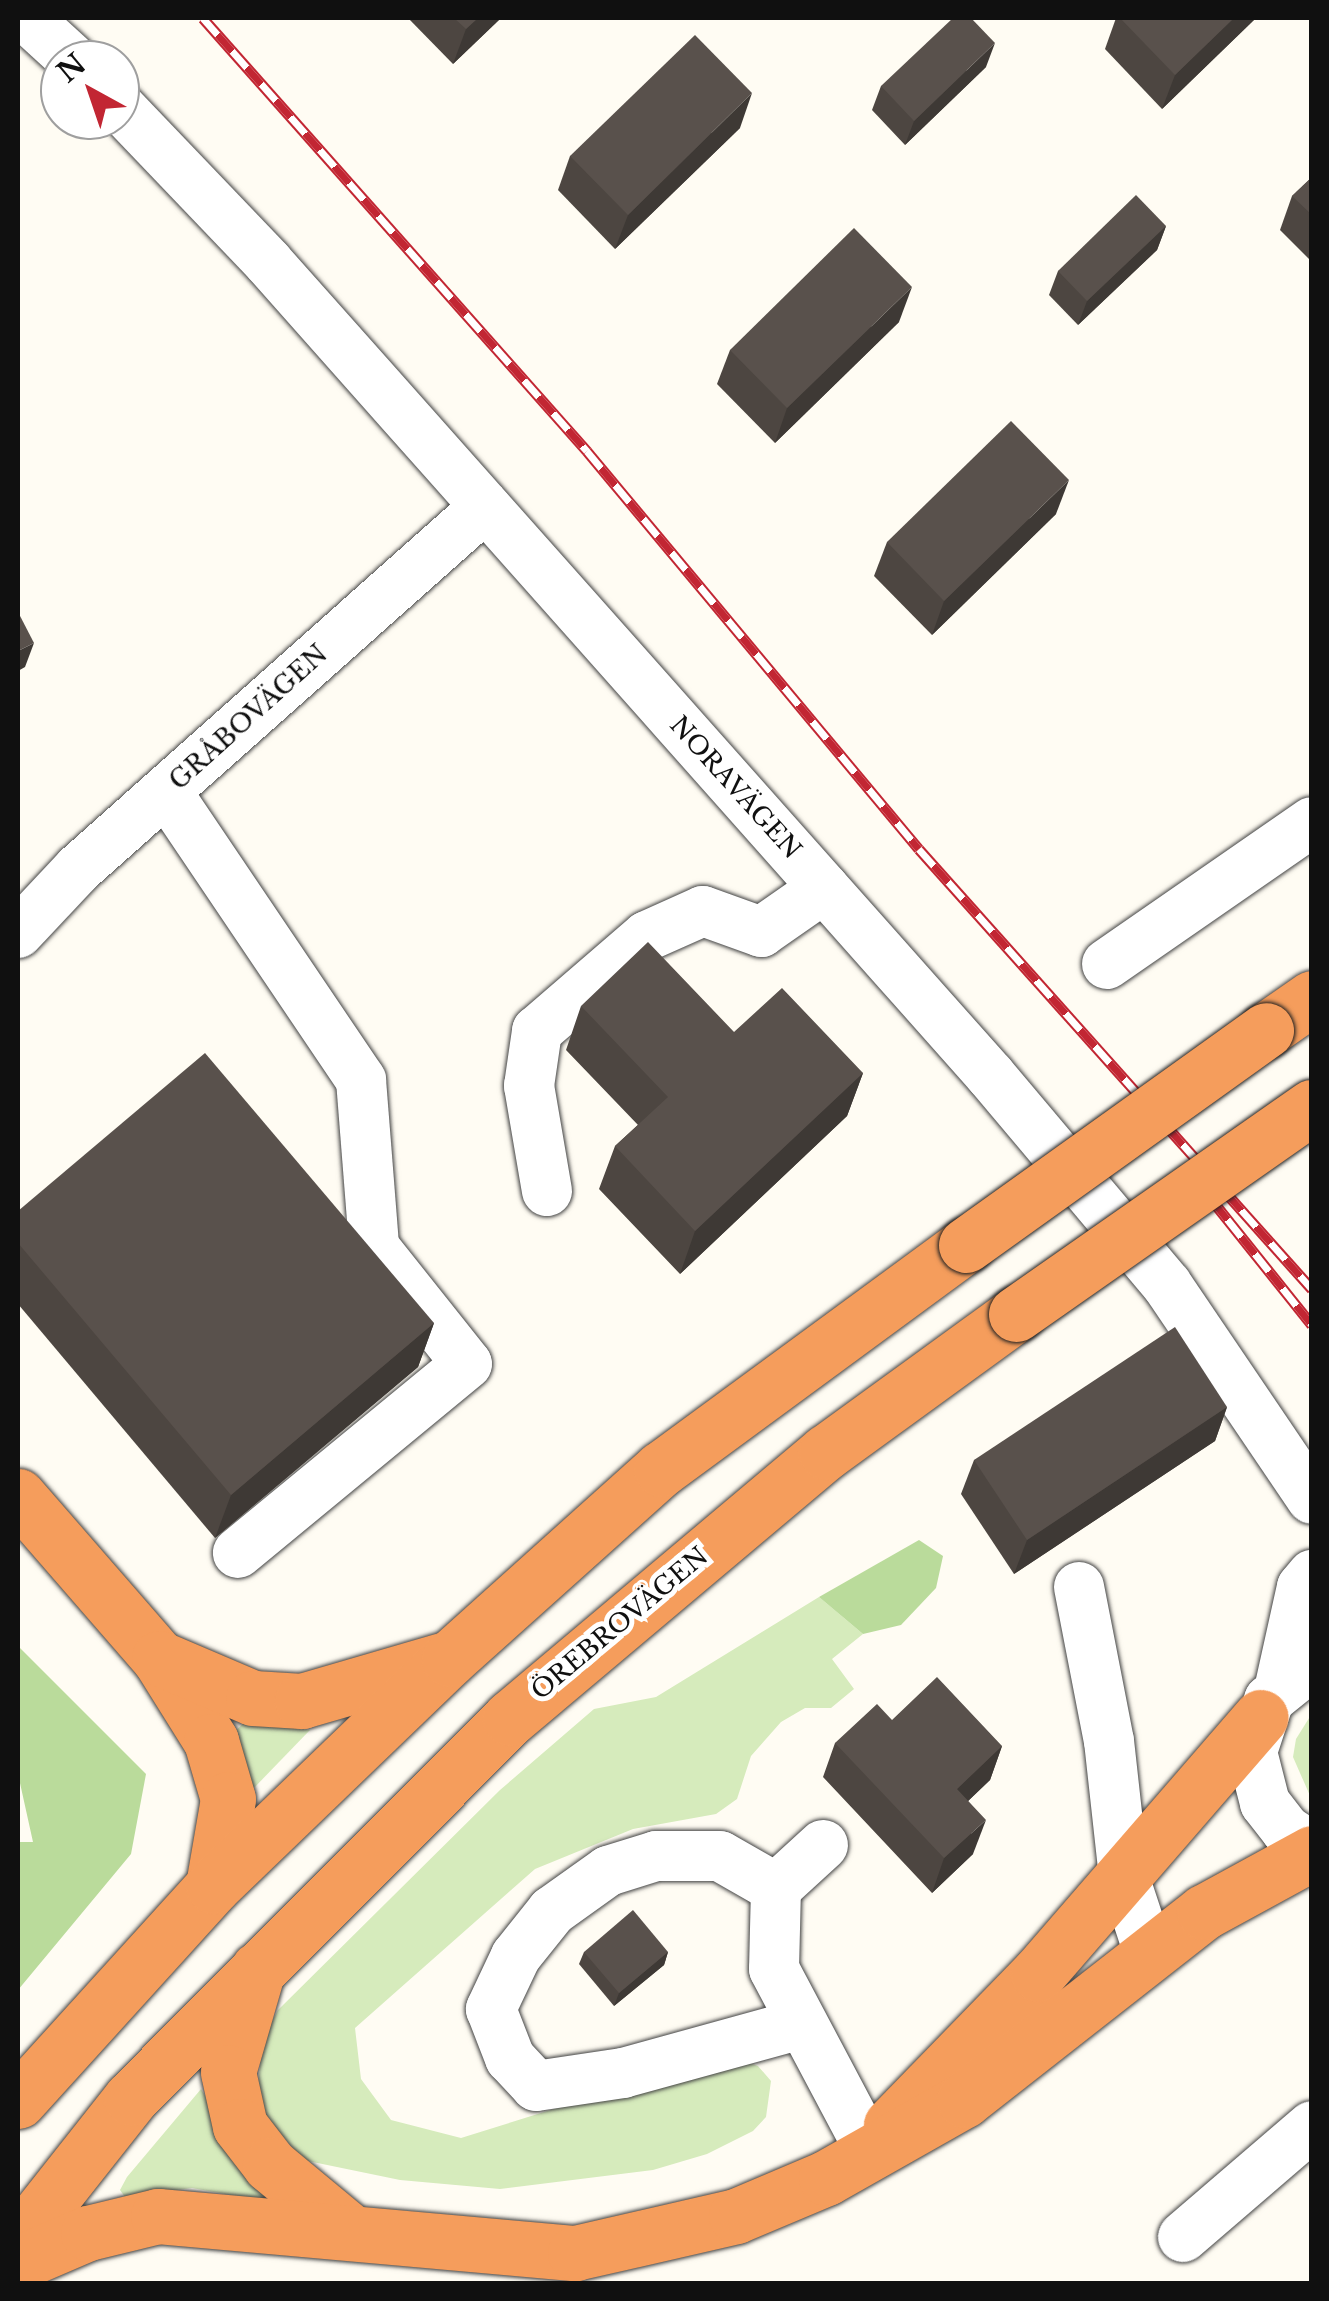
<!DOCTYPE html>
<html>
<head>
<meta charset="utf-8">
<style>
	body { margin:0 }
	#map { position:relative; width:1329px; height:2301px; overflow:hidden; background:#fffcf3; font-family:"Libre Baskerville",serif }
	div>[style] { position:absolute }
	.green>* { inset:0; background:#d6ebbc }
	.forest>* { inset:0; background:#badb9b }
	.roads { filter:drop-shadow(0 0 2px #434343) drop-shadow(0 0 2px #434343) }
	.minor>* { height:50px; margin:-25px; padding:0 25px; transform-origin:25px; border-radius:25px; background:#fff }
	.highway>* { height:55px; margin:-27.5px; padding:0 27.5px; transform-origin:27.5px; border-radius:27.5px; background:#f59d5c }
	.rail>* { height:11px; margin-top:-5.5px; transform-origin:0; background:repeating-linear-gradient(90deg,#fff 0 22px,#c22633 0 44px); box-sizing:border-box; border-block:2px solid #c22633 }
	.bridges { filter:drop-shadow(0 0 2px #212121) drop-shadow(0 0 2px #212121) }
	.highway-bridge>* { height:55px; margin:-27.5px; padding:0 27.5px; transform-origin:27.5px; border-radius:27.5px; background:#f59d5c }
	.wall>* { inset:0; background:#4d4641 }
	.shaded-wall>* { inset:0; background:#3e3935 }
	.building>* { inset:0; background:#59514c }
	span { translate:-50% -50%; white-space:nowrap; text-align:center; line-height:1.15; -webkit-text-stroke:10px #fff; paint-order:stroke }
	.street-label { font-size:25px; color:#101010 }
	.frame { position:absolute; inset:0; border:20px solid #101010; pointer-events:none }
	.north { position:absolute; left:40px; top:40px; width:100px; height:100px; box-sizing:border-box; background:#fff; border:2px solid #9f9f9f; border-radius:50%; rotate:320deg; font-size:28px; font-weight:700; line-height:40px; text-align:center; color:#101010 }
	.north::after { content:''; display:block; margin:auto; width:35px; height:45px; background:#c22633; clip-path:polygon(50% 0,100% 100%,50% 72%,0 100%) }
</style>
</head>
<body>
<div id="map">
	<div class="green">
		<i style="clip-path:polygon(819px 1597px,863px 1634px,832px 1659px,854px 1689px,831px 1708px,805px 1708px,781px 1722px,751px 1756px,737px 1799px,716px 1814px,633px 1829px,535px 1869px,355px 2028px,361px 2079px,391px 2120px,461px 2138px,727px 2055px,758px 2066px,771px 2081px,766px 2117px,753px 2131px,707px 2154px,653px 2170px,500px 2189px,400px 2180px,303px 2160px,256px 2105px,263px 2038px,278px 2010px,500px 1790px,594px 1709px,656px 1697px)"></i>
		<i style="clip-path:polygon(1311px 1715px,1311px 1798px,1293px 1757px,1296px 1739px)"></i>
		<i style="clip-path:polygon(247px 1720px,310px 1730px,252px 1790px,231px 1735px)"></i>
		<i style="clip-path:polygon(201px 2089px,268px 2202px,192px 2188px,125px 2197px,120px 2190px,127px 2177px)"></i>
	</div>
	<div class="forest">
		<i style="clip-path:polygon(919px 1540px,943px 1556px,936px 1588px,901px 1625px,863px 1634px,819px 1597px)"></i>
		<i style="clip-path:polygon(18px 1646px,146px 1774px,131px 1854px,18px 1990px,18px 1842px,33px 1842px,18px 1774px)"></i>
	</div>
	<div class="roads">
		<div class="minor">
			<i style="left:27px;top:18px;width:62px;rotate:42.4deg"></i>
			<i style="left:120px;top:107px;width:214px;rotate:46.3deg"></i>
			<i style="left:268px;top:262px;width:1089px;rotate:48.39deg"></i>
			<i style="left:991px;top:1076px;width:273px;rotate:49.9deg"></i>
			<i style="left:1167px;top:1285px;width:258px;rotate:55.9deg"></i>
			<i style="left:166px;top:791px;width:349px;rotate:56deg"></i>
			<i style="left:361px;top:1080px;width:168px;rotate:85.5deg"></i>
			<i style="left:374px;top:1247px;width:149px;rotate:51.5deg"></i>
			<i style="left:467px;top:1364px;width:297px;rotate:140.5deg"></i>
			<i style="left:18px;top:933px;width:88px;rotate:-46.8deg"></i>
			<i style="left:78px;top:869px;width:545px;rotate:-41.65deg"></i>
			<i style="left:1107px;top:964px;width:249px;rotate:-34.7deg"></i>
			<i style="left:547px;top:1191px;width:107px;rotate:-99.7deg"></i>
			<i style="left:529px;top:1086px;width:56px;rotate:-81.7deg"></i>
			<i style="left:537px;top:1031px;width:145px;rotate:-40.8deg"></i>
			<i style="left:647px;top:936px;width:61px;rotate:-24.1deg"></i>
			<i style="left:703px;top:911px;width:62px;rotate:19.9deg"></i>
			<i style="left:761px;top:932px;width:77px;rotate:-34.9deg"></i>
			<i style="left:1079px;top:1587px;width:157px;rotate:79deg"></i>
			<i style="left:1109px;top:1741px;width:137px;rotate:83.7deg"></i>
			<i style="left:1124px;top:1877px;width:83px;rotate:71.8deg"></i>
			<i style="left:1312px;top:1665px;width:55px;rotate:140.9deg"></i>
			<i style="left:1269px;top:1700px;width:55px;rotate:108.1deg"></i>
			<i style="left:1252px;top:1752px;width:53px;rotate:75.7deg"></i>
			<i style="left:1265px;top:1803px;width:34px;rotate:52deg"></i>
			<i style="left:1286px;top:1830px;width:31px;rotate:33deg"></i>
			<i style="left:1280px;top:1686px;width:101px;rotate:-77.5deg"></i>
			<i style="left:1302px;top:1587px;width:16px;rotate:-50deg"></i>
			<i style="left:823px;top:1845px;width:64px;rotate:137.5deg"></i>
			<i style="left:776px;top:1888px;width:81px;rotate:91.4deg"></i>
			<i style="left:774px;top:1969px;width:205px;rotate:62.1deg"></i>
			<i style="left:776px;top:1888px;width:64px;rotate:-150.3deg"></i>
			<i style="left:720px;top:1856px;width:64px;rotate:180deg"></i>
			<i style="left:656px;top:1856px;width:50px;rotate:162.6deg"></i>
			<i style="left:608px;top:1871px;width:69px;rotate:144.5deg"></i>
			<i style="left:552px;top:1911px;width:58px;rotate:128.7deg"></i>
			<i style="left:516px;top:1956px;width:59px;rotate:115.3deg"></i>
			<i style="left:491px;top:2009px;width:53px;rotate:68.8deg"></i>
			<i style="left:510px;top:2058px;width:38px;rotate:47deg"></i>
			<i style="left:536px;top:2086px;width:88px;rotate:-8.5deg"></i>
			<i style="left:623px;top:2073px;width:185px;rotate:-15.4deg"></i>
			<i style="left:1183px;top:2237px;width:170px;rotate:-40.7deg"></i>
		</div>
		<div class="highway">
			<i style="left:1266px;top:1030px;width:56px;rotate:-34.8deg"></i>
			<i style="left:18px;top:1496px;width:215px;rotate:49deg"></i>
			<i style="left:159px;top:1658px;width:98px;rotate:57.9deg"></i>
			<i style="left:211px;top:1741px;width:60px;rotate:73.7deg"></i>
			<i style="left:228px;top:1799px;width:88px;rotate:99.8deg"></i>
			<i style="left:159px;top:1658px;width:102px;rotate:23.1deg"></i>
			<i style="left:253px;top:1698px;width:49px;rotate:3.5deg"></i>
			<i style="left:302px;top:1701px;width:146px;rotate:-16.3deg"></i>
			<i style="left:258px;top:1969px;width:107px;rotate:106.2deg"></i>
			<i style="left:228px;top:2072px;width:55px;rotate:77.5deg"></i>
			<i style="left:240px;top:2126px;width:49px;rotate:52.4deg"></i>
			<i style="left:270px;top:2165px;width:100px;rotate:39.7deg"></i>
			<i style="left:18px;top:2101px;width:290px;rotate:-47.8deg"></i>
			<i style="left:213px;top:1886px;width:327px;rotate:-43.9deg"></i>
			<i style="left:449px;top:1659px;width:285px;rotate:-41.9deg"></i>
			<i style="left:661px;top:1469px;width:378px;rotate:-36.3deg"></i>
			<i style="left:891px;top:2125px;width:211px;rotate:-45.8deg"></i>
			<i style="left:1038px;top:1974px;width:340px;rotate:-49.1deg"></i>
			<i style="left:18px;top:2241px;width:182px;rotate:-51.7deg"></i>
			<i style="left:131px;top:2098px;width:537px;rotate:-45.08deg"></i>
			<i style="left:510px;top:1718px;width:413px;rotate:-40.1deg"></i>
			<i style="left:826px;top:1452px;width:235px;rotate:-36deg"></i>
			<i style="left:18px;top:2263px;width:76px;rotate:-23.2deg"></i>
			<i style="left:88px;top:2233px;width:72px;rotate:-13.7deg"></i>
			<i style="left:158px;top:2216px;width:419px;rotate:5.1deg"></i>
			<i style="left:575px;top:2253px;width:165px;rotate:-12.9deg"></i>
			<i style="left:736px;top:2216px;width:98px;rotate:-22.9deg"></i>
			<i style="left:826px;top:2178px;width:159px;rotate:-29.5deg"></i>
			<i style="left:964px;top:2100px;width:305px;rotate:-38.1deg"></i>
			<i style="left:1204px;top:1912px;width:123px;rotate:-28.6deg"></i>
		</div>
	</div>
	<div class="rail">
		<i style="left:203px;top:18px;width:579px;rotate:48.43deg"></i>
		<i style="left:587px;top:451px;width:518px;rotate:50.17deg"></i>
		<i style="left:919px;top:849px;width:590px;rotate:48.23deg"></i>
		<i style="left:1200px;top:1185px;width:179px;rotate:51.3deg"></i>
	</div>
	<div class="bridges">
		<div class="highway-bridge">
			<i style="left:966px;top:1245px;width:369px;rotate:-35.6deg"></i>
			<i style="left:1016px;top:1314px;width:361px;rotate:-35deg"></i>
		</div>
	</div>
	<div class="wall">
		<i style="clip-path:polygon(408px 18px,501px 18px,453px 64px)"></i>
		<i style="clip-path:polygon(1116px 18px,1256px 18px,1162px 109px,1105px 49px)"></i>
		<i style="clip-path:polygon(986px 67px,905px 145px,872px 110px,881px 86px)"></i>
		<i style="clip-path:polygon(740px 128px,615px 249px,558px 190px,570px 156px)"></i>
		<i style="clip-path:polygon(1312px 177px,1312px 262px,1280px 230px,1292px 196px)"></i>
		<i style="clip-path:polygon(1166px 226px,1157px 250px,1078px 325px,1049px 295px,1058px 271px)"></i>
		<i style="clip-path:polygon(899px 322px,775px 443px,717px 384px,730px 350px)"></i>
		<i style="clip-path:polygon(1056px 514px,932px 635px,874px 576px,887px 542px)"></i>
		<i style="clip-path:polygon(581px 1006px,734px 1032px,863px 1073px,847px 1116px,680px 1274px,599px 1189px,615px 1146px,638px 1125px,566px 1050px)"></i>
		<i style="clip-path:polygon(18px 1211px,434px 1323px,418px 1367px,215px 1538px,18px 1304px)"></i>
		<i style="clip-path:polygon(1227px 1407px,1215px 1441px,1014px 1574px,961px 1494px,974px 1460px)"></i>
		<i style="clip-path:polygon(892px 1720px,1002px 1746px,990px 1780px,968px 1801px,973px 1854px,932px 1893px,823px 1777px,835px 1743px)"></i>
		<i style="clip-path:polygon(584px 1952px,668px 1952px,664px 1965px,614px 2006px,579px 1964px)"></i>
	</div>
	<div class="shaded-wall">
		<i style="clip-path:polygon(478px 18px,501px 18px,453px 64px,466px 29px)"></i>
		<i style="clip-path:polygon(1234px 18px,1256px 18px,1162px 109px,1175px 75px)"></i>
		<i style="clip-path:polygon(995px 43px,986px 67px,905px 145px,914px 121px)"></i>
		<i style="clip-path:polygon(752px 93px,740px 128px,615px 249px,628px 215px)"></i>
		<i style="clip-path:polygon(1166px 226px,1157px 250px,1078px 325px,1087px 301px)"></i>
		<i style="clip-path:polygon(912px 287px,899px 322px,775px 443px,787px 408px)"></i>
		<i style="clip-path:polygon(1069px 480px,1056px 514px,932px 635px,944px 601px)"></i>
		<i style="clip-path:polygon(34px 643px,25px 667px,18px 671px,18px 651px)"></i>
		<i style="clip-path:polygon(863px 1073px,847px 1116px,680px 1274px,695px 1231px)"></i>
		<i style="clip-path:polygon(434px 1323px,418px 1367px,215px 1538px,231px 1495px)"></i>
		<i style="clip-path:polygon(1227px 1407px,1215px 1441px,1014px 1574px,1027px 1540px)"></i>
		<i style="clip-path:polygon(1002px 1746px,990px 1780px,944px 1824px,957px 1789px)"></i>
		<i style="clip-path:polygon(986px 1820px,973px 1854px,932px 1893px,944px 1858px)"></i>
		<i style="clip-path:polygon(668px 1952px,664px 1965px,614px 2006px,619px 1993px)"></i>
	</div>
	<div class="building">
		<i style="clip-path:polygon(454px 18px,478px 18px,466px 29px)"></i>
		<i style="clip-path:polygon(953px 18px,971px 18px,995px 43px,914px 121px,881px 86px)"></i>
		<i style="clip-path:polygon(1120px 18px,1234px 18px,1175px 75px)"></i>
		<i style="clip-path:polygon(695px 35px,752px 93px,628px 215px,570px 156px)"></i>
		<i style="clip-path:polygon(1312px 177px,1312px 215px,1292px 196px)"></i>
		<i style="clip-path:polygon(1136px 195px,1166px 226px,1087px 301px,1058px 271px)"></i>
		<i style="clip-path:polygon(854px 228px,912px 287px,787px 408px,730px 350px)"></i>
		<i style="clip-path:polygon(1011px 421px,1069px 480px,944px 601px,887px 542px)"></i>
		<i style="clip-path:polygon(18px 612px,34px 643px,18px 651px)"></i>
		<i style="clip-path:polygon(648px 942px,734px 1032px,782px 988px,863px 1073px,695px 1231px,615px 1146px,668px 1097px,581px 1006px)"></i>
		<i style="clip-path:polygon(205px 1053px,434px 1323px,231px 1495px,18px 1243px,18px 1211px)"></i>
		<i style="clip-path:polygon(1175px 1327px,1227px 1407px,1027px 1540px,974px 1460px)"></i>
		<i style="clip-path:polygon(937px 1677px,1002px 1746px,957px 1789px,986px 1820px,944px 1858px,835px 1743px,877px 1704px,892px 1720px)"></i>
		<i style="clip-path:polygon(633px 1910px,668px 1952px,619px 1993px,584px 1952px)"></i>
	</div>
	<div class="street-label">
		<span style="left:249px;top:718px;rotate:-42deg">GRÅBOVÄGEN</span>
		<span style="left:735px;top:788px;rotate:48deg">NORAVÄGEN</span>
		<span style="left:620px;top:1624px;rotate:-40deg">ÖREBROVÄGEN</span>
	</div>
	<div class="frame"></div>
	<div class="north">N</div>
</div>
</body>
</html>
